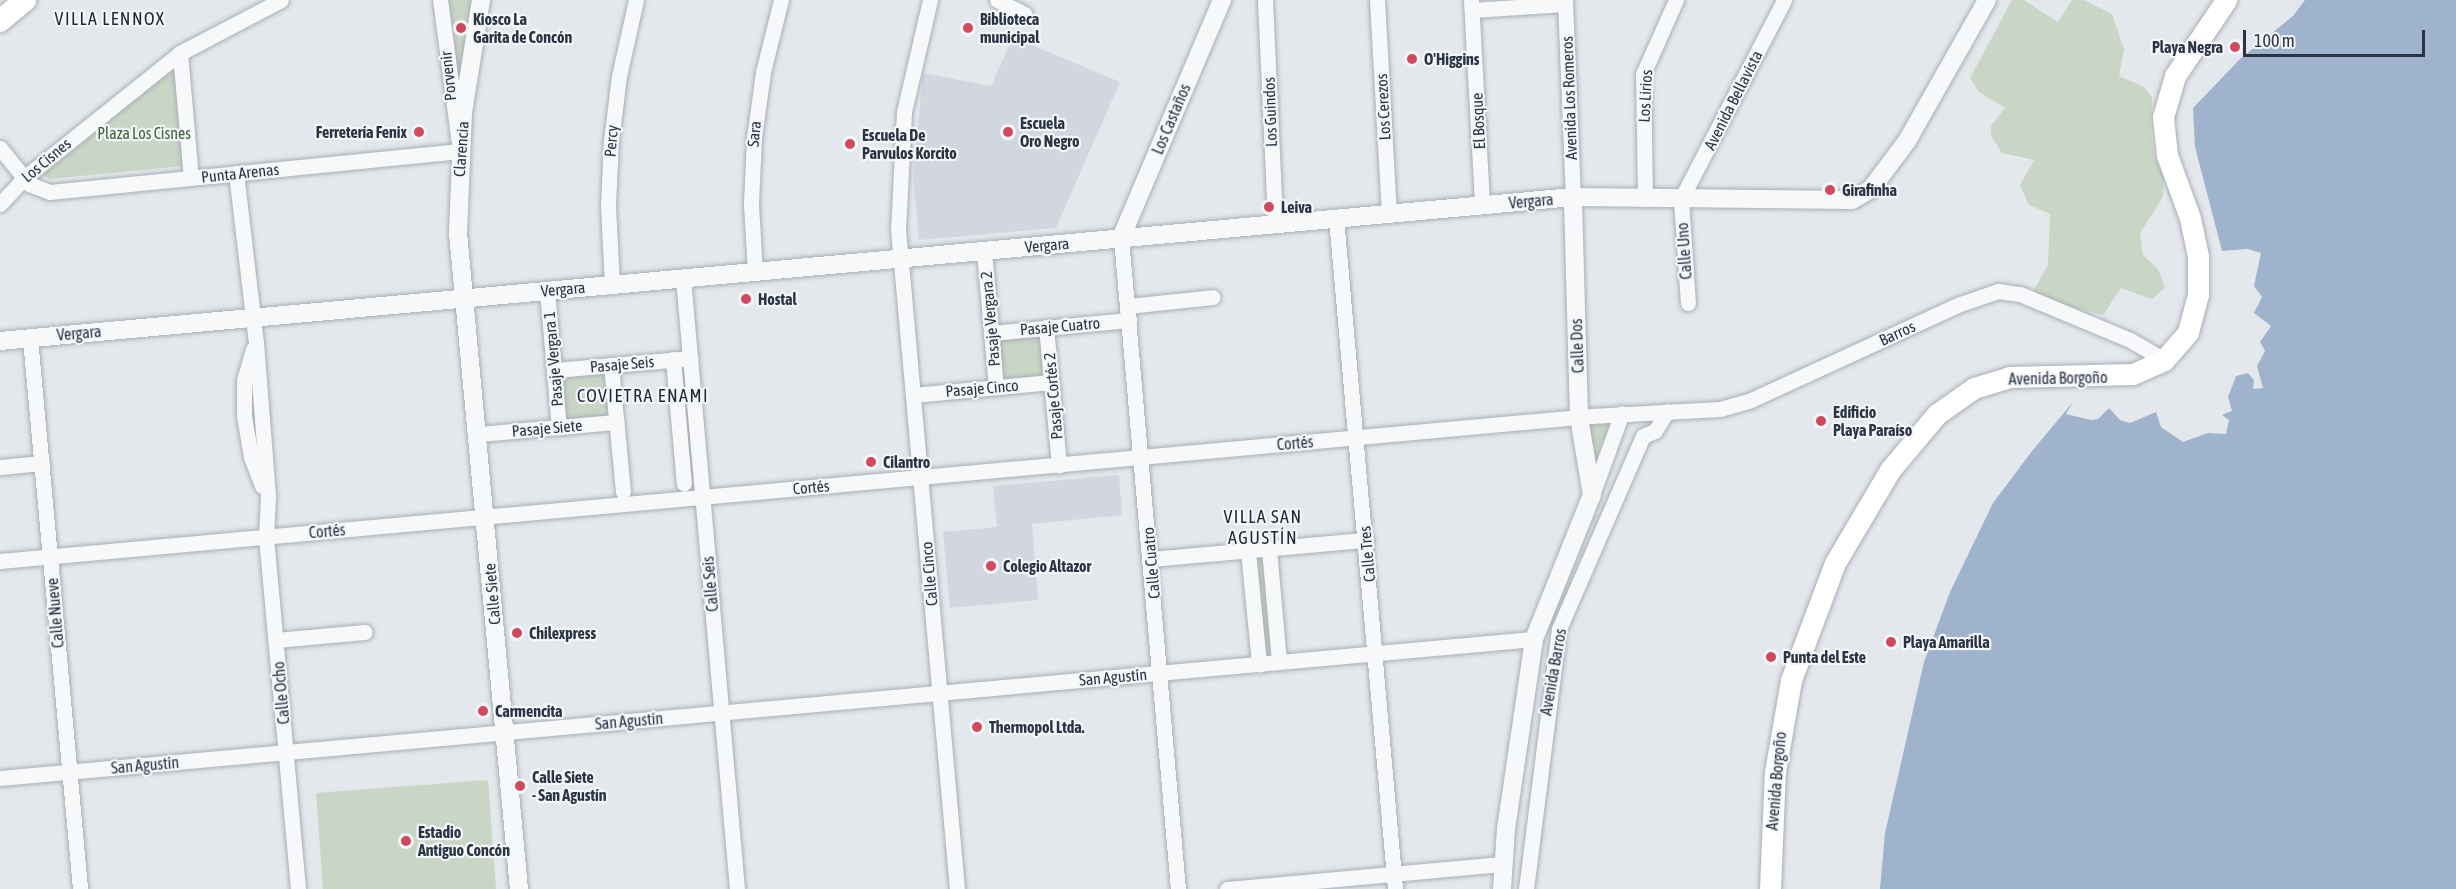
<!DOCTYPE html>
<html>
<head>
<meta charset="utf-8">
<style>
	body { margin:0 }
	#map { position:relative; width:2456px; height:889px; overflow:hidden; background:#e4e7ec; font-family:"Asap Condensed",sans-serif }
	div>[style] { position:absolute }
	.built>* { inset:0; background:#d2d6de }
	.green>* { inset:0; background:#c9d6c5 }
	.water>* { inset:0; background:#9fb4cc }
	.roads { filter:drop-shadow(0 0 2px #a9aeb7) drop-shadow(0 0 2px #a9aeb7) }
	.minor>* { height:15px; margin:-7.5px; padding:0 7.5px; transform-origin:7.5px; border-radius:7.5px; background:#f7f8fa }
	.tertiary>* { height:18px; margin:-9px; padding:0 9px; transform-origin:9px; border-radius:9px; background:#f7f8fa }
	.secondary>* { height:21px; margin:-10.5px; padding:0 10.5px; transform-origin:10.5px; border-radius:10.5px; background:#fff }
	.primary>* { height:22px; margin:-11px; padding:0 11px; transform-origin:11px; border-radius:11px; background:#fff }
	.dots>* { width:16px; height:16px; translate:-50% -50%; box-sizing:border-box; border:3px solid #f4f6f9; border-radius:50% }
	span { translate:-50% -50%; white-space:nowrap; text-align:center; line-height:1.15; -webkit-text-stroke:4.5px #f4f6f9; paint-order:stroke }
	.poi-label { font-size:16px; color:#2b3445; font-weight:700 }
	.left { translate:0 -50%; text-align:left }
	.right { translate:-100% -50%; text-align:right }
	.street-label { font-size:16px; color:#2b3445 }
	.park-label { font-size:16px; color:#3f6138 }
	.neighbourhood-label { font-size:18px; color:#1d2536; letter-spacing:1.5px }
	.scale { position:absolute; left:2243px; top:30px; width:182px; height:27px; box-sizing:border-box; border:3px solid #2b3445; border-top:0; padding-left:8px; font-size:18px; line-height:21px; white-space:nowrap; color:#2b3445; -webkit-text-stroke:4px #f4f6f9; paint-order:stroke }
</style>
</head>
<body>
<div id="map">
	<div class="built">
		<i style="clip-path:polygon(1013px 37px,1120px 82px,1056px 228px,919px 240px,913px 178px,923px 73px,991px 86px)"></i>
		<i style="clip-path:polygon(1119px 475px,1122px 515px,1032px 524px,1038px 600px,950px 608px,943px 532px,997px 527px,993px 486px)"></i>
	</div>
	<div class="green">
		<i style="clip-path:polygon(449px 0,478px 0,456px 90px)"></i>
		<i style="clip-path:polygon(2012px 0,2024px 0,2058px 22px,2072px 0,2084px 0,2112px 14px,2124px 49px,2119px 76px,2144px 87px,2152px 98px,2151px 129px,2154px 155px,2164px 176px,2163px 197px,2140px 233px,2143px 255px,2158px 269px,2165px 288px,2152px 299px,2121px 288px,2103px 315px,2030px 297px,2048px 265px,2050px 214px,2029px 205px,2020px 185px,2034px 160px,2002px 153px,1991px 136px,1991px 126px,2005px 108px,1979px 92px,1970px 78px)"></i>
		<i style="clip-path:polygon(167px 67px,178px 72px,185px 166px,49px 179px,43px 175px,41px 168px)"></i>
		<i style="clip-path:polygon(1042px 333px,1045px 377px,1001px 380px,997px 337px)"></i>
		<i style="clip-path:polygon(607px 371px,610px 417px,565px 420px,560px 376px)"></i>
		<i style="clip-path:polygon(1610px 423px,1596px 459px,1588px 424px)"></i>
		<i style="clip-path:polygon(1265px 553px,1275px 656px,1261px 658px,1251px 555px)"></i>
		<i style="clip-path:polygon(488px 780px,496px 889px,323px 889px,316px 793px)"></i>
	</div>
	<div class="water">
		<i style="clip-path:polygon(2305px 0,2456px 0,2456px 889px,1880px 889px,1885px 833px,1924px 662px,1950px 592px,1993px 503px,2032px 451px,2073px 402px,2066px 414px,2091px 420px,2098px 419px,2109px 408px,2120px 420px,2130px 423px,2156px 412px,2161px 427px,2183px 442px,2208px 433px,2226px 434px,2229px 420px,2222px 415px,2232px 411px,2228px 397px,2236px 376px,2248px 373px,2254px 380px,2253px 389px,2263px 388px,2257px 366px,2265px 351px,2260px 342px,2271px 326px,2254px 313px,2262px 297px,2254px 286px,2261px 253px,2247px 249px,2222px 251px,2195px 147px,2193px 108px,2240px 59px,2293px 16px)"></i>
	</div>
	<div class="roads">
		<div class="minor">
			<i style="left:930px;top:0;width:115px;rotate:103.1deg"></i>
			<i style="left:904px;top:112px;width:117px;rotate:92.9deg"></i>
			<i style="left:898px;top:229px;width:663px;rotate:84.89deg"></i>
			<i style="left:997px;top:0;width:31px;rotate:27deg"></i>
			<i style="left:1265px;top:0;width:224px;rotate:87.4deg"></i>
			<i style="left:1377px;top:0;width:214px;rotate:86.8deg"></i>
			<i style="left:1471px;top:0;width:205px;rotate:86.9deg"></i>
			<i style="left:1565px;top:0;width:197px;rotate:87.7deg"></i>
			<i style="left:1472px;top:10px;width:93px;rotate:-3.7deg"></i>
			<i style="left:180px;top:53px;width:125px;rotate:85deg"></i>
			<i style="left:0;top:148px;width:46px;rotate:51.1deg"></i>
			<i style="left:29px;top:184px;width:22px;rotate:21deg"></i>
			<i style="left:50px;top:192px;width:412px;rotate:-5.7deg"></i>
			<i style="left:460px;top:151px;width:152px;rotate:-97.5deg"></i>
			<i style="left:236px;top:173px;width:171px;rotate:83.3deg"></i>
			<i style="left:256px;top:343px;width:154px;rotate:85.5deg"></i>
			<i style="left:268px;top:497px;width:40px;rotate:92.9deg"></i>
			<i style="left:266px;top:537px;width:353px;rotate:84.8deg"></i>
			<i style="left:1645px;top:199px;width:125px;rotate:-90.9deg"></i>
			<i style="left:1643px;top:74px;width:81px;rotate:-66deg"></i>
			<i style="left:0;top:204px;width:35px;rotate:-47deg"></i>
			<i style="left:24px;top:178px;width:200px;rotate:-38.7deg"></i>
			<i style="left:180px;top:53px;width:114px;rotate:-27.7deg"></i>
			<i style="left:1336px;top:218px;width:674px;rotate:84.97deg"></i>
			<i style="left:1121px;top:238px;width:653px;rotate:85deg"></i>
			<i style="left:984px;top:251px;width:137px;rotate:85deg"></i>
			<i style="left:755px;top:272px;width:68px;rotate:-93.4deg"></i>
			<i style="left:751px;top:204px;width:66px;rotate:-87.4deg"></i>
			<i style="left:754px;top:138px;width:67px;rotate:-82.2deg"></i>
			<i style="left:763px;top:72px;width:74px;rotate:-76deg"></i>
			<i style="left:683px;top:278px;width:613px;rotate:84.95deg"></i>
			<i style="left:612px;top:285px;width:79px;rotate:-92.9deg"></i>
			<i style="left:608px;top:206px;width:65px;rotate:-87.4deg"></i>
			<i style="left:611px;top:141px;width:65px;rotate:-83deg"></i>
			<i style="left:619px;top:76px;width:78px;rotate:-77.4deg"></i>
			<i style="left:547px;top:291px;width:137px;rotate:85deg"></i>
			<i style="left:1688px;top:303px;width:104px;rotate:-93.9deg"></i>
			<i style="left:1681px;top:199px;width:224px;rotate:-62.6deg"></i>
			<i style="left:1128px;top:306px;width:85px;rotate:-6deg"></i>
			<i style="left:1046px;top:327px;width:139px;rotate:84.6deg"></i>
			<i style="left:991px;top:333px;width:139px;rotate:-5.4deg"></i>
			<i style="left:30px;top:338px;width:553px;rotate:84.81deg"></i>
			<i style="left:253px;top:349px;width:32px;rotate:106deg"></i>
			<i style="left:244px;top:380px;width:36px;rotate:90deg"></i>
			<i style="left:244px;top:416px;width:42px;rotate:80.3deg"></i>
			<i style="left:251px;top:457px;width:31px;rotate:69deg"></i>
			<i style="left:673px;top:359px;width:125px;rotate:85deg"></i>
			<i style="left:611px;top:365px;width:127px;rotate:84.6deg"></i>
			<i style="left:554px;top:370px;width:137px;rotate:-5deg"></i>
			<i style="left:913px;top:395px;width:139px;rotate:-5.4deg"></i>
			<i style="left:478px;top:434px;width:139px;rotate:-5deg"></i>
			<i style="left:0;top:467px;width:42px;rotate:-5.4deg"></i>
			<i style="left:1592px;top:495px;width:87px;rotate:-69.9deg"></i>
			<i style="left:1269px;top:549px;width:113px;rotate:84.9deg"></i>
			<i style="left:1248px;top:551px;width:114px;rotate:84.4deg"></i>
			<i style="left:1151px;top:559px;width:216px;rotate:-5.1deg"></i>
			<i style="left:0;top:561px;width:1598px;rotate:-5.21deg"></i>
			<i style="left:1591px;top:416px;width:129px;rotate:-3.1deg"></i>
			<i style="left:1720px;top:409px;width:32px;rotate:-16deg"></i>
			<i style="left:1751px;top:400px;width:230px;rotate:-24.7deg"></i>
			<i style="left:1960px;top:304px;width:40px;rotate:-18.9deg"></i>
			<i style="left:1998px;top:291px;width:22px;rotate:8deg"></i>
			<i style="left:2020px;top:294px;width:119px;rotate:22.7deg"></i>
			<i style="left:2130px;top:340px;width:39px;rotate:30deg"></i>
			<i style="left:276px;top:640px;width:89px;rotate:-5.1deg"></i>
			<i style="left:0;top:778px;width:1540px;rotate:-5.18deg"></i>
			<i style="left:1227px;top:889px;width:276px;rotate:-5.2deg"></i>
			<i style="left:1526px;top:889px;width:262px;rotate:-82.8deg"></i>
			<i style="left:1559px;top:629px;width:210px;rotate:-66.5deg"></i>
			<i style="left:1643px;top:436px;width:13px;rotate:-23deg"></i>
			<i style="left:1655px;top:431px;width:23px;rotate:-59deg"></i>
		</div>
		<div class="tertiary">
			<i style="left:481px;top:0;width:114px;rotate:99.1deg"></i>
			<i style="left:463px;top:113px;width:120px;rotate:92.4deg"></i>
			<i style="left:458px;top:233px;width:659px;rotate:84.69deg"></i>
			<i style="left:1121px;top:238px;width:259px;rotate:-67deg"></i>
			<i style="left:0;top:341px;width:1580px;rotate:-5.23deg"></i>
			<i style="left:1573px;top:197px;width:279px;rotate:0.6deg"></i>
			<i style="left:1852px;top:200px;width:22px;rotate:-30deg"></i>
			<i style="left:1871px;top:189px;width:60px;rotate:-53.1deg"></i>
			<i style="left:1907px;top:141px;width:162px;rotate:-60.4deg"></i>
			<i style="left:1502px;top:889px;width:60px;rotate:-86.2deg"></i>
			<i style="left:1506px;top:829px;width:192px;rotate:-81.6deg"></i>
			<i style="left:1534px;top:639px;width:155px;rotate:-68.1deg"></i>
			<i style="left:1592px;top:495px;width:79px;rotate:-99.5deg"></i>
			<i style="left:1579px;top:417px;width:220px;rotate:-91.6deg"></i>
		</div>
		<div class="secondary">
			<i style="left:1770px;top:889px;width:117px;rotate:-87.6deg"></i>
			<i style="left:1775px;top:772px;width:93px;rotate:-80.1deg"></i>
			<i style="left:1791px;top:680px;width:125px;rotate:-69.4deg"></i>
			<i style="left:1835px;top:563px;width:108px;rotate:-59.4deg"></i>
			<i style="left:1890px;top:470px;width:73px;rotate:-50deg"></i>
			<i style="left:1937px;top:414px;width:45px;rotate:-35.1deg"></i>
			<i style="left:1974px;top:388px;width:37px;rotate:-17deg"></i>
			<i style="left:2009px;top:377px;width:124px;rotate:-1.4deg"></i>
			<i style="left:2133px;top:374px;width:34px;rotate:-24deg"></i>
			<i style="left:2164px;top:360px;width:37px;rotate:-49deg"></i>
			<i style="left:2188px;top:332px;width:38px;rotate:-75deg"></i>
			<i style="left:2198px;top:295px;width:39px;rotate:-90deg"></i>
			<i style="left:2198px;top:256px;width:39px;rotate:-102deg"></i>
			<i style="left:2190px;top:218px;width:67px;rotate:-110.1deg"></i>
			<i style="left:2167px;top:155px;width:38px;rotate:-96deg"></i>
			<i style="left:2163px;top:117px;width:43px;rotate:-73.7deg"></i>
			<i style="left:2175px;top:76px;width:92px;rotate:-56.1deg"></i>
		</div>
		<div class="primary">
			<i style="left:0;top:21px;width:33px;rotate:-40deg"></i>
		</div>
	</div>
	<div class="dots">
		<i style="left:461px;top:28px;background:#d1495b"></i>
		<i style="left:968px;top:28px;background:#d1495b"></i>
		<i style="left:2235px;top:47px;background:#d1495b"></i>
		<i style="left:1412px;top:59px;background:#d1495b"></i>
		<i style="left:419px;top:132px;background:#d1495b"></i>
		<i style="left:1008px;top:132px;background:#d1495b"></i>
		<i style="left:850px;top:144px;background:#d1495b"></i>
		<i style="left:1830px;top:190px;background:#d1495b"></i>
		<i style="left:1269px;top:207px;background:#d1495b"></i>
		<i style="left:746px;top:299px;background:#d1495b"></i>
		<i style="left:1821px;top:421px;background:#d1495b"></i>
		<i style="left:871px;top:462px;background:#d1495b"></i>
		<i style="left:991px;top:566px;background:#d1495b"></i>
		<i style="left:517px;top:633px;background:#d1495b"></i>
		<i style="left:1891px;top:642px;background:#d1495b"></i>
		<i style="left:1771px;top:657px;background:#d1495b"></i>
		<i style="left:483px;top:711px;background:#d1495b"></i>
		<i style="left:977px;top:727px;background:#d1495b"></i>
		<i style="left:520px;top:786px;background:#d1495b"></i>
		<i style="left:406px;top:841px;background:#d1495b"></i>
	</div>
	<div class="poi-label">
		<span class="left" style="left:473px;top:28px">Kiosco La<br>Garita de Concón</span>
		<span class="left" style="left:980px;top:28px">Biblioteca<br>municipal</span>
		<span class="right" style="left:2223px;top:47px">Playa Negra</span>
		<span class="left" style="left:1424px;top:59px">O'Higgins</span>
		<span class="left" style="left:1020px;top:132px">Escuela<br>Oro Negro</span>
		<span class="right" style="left:407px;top:132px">Ferretería Fenix</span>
		<span class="left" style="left:862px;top:144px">Escuela De<br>Parvulos Korcito</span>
		<span class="left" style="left:1842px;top:190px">Girafinha</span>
		<span class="left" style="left:1281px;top:207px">Leiva</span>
		<span class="left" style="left:758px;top:299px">Hostal</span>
		<span class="left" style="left:1833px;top:421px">Edificio<br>Playa Paraíso</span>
		<span class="left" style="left:883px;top:462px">Cilantro</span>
		<span class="left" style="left:1003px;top:566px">Colegio Altazor</span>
		<span class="left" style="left:529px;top:633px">Chilexpress</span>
		<span class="left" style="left:1903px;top:642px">Playa Amarilla</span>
		<span class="left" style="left:1783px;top:657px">Punta del Este</span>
		<span class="left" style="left:495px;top:711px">Carmencita</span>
		<span class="left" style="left:989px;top:727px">Thermopol Ltda.</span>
		<span class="left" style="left:532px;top:786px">Calle Siete<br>- San Agustín</span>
		<span class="left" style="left:418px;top:841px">Estadio<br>Antiguo Concón</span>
	</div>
	<div class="street-label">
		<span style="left:448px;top:76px;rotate:-96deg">Porvenir</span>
		<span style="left:1645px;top:96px;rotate:-87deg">Los Lirios</span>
		<span style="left:1569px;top:98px;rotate:-92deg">Avenida Los Romeros</span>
		<span style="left:1733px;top:100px;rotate:-63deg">Avenida Bellavista</span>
		<span style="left:1383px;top:107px;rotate:-93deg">Los Cerezos</span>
		<span style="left:1270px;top:112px;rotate:-92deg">Los Guindos</span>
		<span style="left:1171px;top:119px;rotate:-67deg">Los Castaños</span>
		<span style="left:1478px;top:121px;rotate:-93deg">El Bosque</span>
		<span style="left:754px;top:134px;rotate:-84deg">Sara</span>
		<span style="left:611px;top:141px;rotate:-85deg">Percy</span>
		<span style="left:461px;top:149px;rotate:-86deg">Clarencia</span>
		<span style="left:46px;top:160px;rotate:-40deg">Los Cisnes</span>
		<span style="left:240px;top:173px;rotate:-6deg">Punta Arenas</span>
		<span style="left:1531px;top:201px;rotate:-5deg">Vergara</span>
		<span style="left:1047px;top:245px;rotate:-5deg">Vergara</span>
		<span style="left:1684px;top:251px;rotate:-94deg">Calle Uno</span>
		<span style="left:563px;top:289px;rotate:-5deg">Vergara</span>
		<span style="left:990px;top:319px;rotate:-95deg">Pasaje Vergara 2</span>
		<span style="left:1060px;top:326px;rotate:-5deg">Pasaje Cuatro</span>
		<span style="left:79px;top:333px;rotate:-5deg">Vergara</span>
		<span style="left:1897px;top:333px;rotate:-25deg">Barros</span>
		<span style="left:1577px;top:346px;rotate:-92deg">Calle Dos</span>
		<span style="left:553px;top:359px;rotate:-95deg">Pasaje Vergara 1</span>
		<span style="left:622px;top:364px;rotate:-5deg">Pasaje Seis</span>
		<span style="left:2058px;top:378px;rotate:-1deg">Avenida Borgoño</span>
		<span style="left:982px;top:388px;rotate:-5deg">Pasaje Cinco</span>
		<span style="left:1053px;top:396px;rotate:-95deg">Pasaje Cortés 2</span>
		<span style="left:547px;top:428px;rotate:-5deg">Pasaje Siete</span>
		<span style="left:1295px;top:443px;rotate:-5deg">Cortés</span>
		<span style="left:811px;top:487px;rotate:-5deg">Cortés</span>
		<span style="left:327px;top:531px;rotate:-5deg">Cortés</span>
		<span style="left:1367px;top:554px;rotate:-95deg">Calle Tres</span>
		<span style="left:1151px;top:563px;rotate:-95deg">Calle Cuatro</span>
		<span style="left:929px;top:574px;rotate:-95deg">Calle Cinco</span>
		<span style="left:710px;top:584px;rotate:-95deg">Calle Seis</span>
		<span style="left:492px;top:594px;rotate:-95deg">Calle Siete</span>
		<span style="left:55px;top:613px;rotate:-95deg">Calle Nueve</span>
		<span style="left:1553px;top:672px;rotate:-80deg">Avenida Barros</span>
		<span style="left:1113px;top:677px;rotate:-5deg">San Agustín</span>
		<span style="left:281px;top:693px;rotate:-95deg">Calle Ocho</span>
		<span style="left:629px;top:721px;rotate:-5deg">San Agustín</span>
		<span style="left:145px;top:765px;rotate:-5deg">San Agustín</span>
		<span style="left:1776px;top:781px;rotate:-85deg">Avenida Borgoño</span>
	</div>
	<div class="park-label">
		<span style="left:144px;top:133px">Plaza Los Cisnes</span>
	</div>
	<div class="neighbourhood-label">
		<span style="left:110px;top:19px">VILLA LENNOX</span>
		<span style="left:643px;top:396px">COVIETRA ENAMI</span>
		<span style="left:1263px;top:528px">VILLA SAN<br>AGUSTÍN</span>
	</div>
	<div class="scale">100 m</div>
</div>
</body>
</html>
